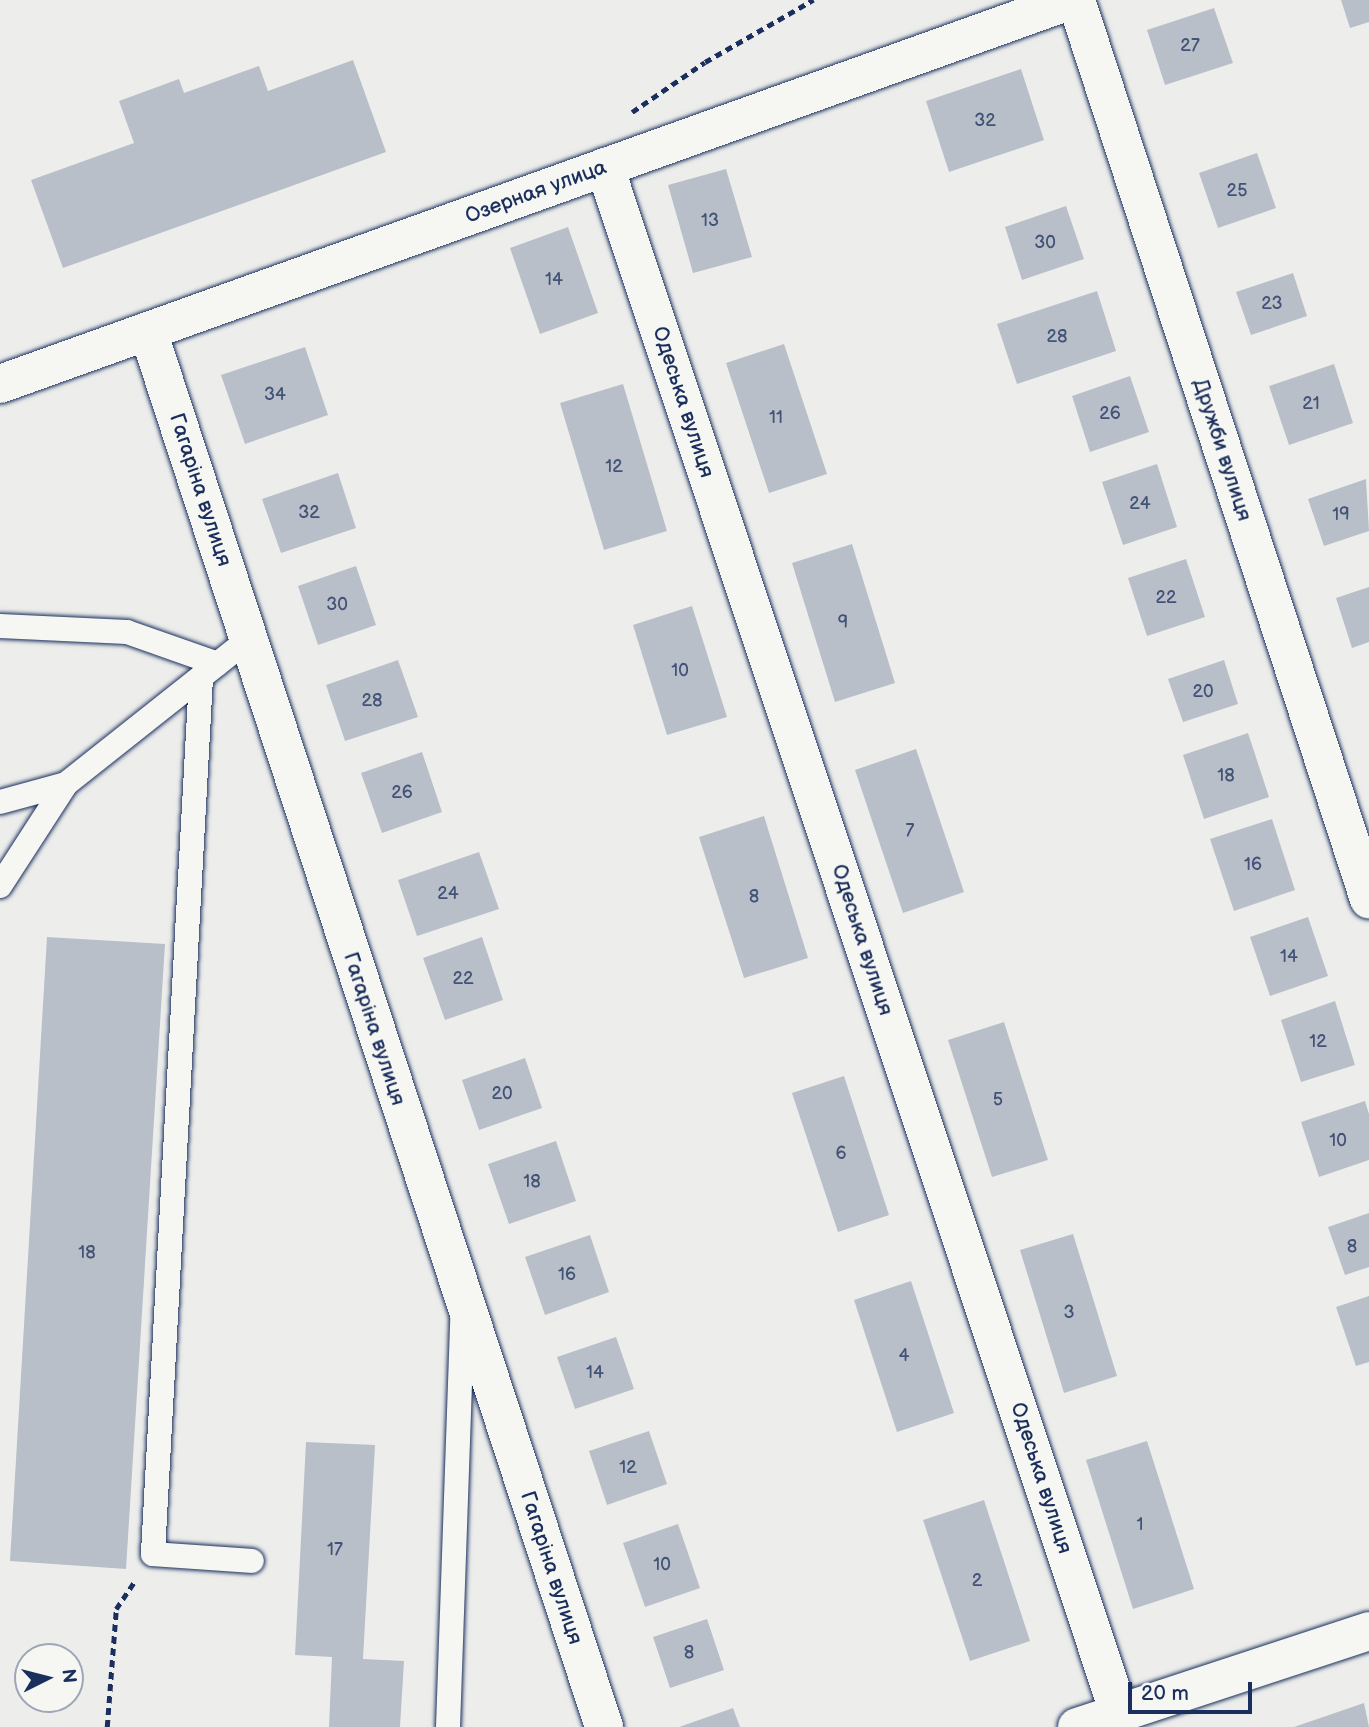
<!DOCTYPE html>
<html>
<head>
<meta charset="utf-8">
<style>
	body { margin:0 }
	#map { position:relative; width:1369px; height:1727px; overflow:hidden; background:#edeeec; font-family:"Balsamiq Sans",sans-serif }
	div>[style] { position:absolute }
	.building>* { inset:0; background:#b9bfc8 }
	.path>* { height:4.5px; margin-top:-2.25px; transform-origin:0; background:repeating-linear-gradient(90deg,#1b2f5e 0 7px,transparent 0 12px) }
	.roads { filter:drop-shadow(0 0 2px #1b2f5e) drop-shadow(0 0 2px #1b2f5e) }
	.lane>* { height:24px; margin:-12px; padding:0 12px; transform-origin:12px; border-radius:12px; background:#f6f6f2 }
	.street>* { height:38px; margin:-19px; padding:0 19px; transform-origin:19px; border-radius:19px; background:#f6f6f2 }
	span { translate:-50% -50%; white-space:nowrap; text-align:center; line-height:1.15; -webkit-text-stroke:5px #f6f6f2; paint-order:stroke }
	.number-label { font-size:18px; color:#425378 }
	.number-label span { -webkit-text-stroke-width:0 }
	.street-label { font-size:21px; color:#1b2f5e }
	.north { position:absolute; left:14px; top:1643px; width:70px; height:70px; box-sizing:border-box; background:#f6f6f2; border:2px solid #9ea6b7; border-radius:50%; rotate:84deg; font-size:19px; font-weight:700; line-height:28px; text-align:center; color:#1b2f5e }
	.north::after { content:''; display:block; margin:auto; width:24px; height:32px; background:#1b2f5e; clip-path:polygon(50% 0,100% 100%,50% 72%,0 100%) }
	.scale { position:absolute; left:1128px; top:1682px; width:124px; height:32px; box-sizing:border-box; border:4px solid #1b2f5e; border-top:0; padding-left:9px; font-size:21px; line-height:24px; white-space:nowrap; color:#1b2f5e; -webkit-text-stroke:5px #f6f6f2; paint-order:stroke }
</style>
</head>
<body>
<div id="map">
	<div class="building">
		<i style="clip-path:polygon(1341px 0,1369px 0,1369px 22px,1350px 28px)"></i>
		<i style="clip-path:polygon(1214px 8px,1233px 63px,1165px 85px,1147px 30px)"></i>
		<i style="clip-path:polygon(353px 60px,386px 152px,63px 268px,31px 180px,134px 143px,119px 101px,179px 79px,184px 93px,259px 66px,268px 91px)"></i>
		<i style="clip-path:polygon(1021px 69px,1044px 140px,949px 172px,926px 101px)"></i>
		<i style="clip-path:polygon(1257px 153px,1276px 208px,1218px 228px,1199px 173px)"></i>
		<i style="clip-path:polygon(726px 169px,752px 257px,693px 273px,668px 185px)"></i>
		<i style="clip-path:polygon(1066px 206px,1084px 259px,1022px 280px,1005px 227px)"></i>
		<i style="clip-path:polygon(568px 227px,598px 313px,540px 334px,510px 248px)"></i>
		<i style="clip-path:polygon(1293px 273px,1307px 316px,1251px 335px,1236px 292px)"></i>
		<i style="clip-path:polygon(1097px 291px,1116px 351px,1017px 384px,997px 324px)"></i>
		<i style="clip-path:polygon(784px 344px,827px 474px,769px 493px,726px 363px)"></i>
		<i style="clip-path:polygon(305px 347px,328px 415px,245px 444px,221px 375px)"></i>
		<i style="clip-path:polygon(1334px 364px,1353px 423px,1289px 445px,1269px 386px)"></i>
		<i style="clip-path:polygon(1130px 376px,1149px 432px,1090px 452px,1072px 396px)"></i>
		<i style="clip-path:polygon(623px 384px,667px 531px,604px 550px,560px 403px)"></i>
		<i style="clip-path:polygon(1157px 464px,1177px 527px,1123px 545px,1102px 482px)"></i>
		<i style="clip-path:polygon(338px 473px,356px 528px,281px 553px,262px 499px)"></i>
		<i style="clip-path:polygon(1366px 479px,1369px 531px,1324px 546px,1308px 499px)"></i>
		<i style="clip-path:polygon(852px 544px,895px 683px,835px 702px,792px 563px)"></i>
		<i style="clip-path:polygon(1186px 559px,1205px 617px,1147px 636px,1128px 578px)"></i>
		<i style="clip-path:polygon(356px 566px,376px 625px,318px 645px,298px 586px)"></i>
		<i style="clip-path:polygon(1369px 587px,1369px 642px,1352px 648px,1336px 598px)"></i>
		<i style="clip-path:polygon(692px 606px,727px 717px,667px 735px,633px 625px)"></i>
		<i style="clip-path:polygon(398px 660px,418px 717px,345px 741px,326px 685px)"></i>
		<i style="clip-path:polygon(1224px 660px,1238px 704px,1183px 722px,1168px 679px)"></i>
		<i style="clip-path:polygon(1248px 733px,1269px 797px,1204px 819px,1183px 755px)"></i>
		<i style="clip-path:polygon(916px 749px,964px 892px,903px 913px,855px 770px)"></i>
		<i style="clip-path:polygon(422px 752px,442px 812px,382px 833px,361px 773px)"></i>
		<i style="clip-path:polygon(764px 816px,808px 958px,744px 978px,699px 837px)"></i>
		<i style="clip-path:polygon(1272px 819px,1295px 890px,1234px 911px,1210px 839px)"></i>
		<i style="clip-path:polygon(479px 852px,499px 909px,417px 936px,398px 880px)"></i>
		<i style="clip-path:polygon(1308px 917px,1328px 976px,1270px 996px,1250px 937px)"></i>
		<i style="clip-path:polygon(47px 937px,165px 944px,126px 1569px,10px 1561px)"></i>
		<i style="clip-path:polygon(482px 937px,503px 1000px,445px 1020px,423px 958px)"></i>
		<i style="clip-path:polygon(1335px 1001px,1355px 1065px,1301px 1082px,1281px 1020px)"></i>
		<i style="clip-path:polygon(1004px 1022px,1048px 1160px,992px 1177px,948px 1040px)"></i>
		<i style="clip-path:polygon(525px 1058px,542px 1108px,479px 1130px,462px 1080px)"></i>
		<i style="clip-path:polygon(844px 1076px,889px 1215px,838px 1232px,792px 1093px)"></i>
		<i style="clip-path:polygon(1365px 1101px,1369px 1114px,1369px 1160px,1319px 1177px,1301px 1122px)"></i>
		<i style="clip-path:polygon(556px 1141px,576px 1201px,509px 1224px,488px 1164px)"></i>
		<i style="clip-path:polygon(1369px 1213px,1369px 1267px,1345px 1275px,1328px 1227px)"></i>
		<i style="clip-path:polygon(1073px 1234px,1117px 1376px,1064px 1393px,1020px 1250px)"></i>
		<i style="clip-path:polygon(590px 1235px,609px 1292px,545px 1315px,525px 1257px)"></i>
		<i style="clip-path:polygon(911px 1281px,954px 1413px,897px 1432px,854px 1300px)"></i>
		<i style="clip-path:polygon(1369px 1296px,1369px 1362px,1356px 1366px,1336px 1307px)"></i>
		<i style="clip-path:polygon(616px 1337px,634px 1389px,575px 1409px,557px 1357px)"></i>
		<i style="clip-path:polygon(649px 1431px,667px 1484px,607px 1505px,589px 1451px)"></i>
		<i style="clip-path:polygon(1147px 1441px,1194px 1589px,1133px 1609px,1086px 1460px)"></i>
		<i style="clip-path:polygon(306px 1442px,375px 1445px,363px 1659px,404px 1661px,400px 1727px,329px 1727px,332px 1657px,295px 1655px)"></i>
		<i style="clip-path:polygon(984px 1500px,1030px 1641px,970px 1661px,923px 1520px)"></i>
		<i style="clip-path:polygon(678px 1524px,700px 1588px,645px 1607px,623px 1543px)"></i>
		<i style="clip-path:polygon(707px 1619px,724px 1670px,670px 1688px,653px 1637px)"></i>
		<i style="clip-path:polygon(1364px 1703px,1369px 1727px,1294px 1727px)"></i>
		<i style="clip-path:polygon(733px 1708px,740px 1727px,679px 1727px)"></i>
	</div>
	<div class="path">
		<i style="left:632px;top:112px;width:88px;rotate:-34.4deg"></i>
		<i style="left:705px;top:62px;width:125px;rotate:-29.9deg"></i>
		<i style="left:107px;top:1727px;width:118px;rotate:-85.6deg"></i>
		<i style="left:116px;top:1609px;width:34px;rotate:-56deg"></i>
	</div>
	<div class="roads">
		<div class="lane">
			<i style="left:0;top:626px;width:127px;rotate:2.7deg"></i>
			<i style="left:127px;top:632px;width:96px;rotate:19.4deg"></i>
			<i style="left:201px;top:678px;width:877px;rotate:93.14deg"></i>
			<i style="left:153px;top:1554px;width:99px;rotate:4deg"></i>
			<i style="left:0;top:802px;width:68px;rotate:-15.3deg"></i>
			<i style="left:0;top:886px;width:121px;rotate:-57.1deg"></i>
			<i style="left:66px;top:784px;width:232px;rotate:-38.4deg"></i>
			<i style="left:448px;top:1727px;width:409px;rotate:-88deg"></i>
		</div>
		<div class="street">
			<i style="left:1076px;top:0;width:946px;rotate:71.95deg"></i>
			<i style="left:605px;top:167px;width:1629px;rotate:71.61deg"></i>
			<i style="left:148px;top:331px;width:1469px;rotate:71.91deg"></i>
			<i style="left:0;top:384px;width:1139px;rotate:-19.71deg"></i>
			<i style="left:1077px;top:1727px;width:307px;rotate:-18.2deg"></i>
		</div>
	</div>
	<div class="number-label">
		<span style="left:1190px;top:46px">27</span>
		<span style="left:985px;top:121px">32</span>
		<span style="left:1237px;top:191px">25</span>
		<span style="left:710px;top:221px">13</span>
		<span style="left:1045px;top:243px">30</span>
		<span style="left:554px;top:280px">14</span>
		<span style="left:1272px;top:304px">23</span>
		<span style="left:1057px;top:337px">28</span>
		<span style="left:275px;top:395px">34</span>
		<span style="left:1311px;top:404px">21</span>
		<span style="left:1110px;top:414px">26</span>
		<span style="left:776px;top:418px">11</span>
		<span style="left:614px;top:467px">12</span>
		<span style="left:1140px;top:504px">24</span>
		<span style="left:309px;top:513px">32</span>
		<span style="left:1341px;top:515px">19</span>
		<span style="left:1166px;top:598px">22</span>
		<span style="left:337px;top:605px">30</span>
		<span style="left:843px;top:623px">9</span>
		<span style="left:680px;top:671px">10</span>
		<span style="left:1203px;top:692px">20</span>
		<span style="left:372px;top:701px">28</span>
		<span style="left:1226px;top:776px">18</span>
		<span style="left:402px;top:793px">26</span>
		<span style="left:910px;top:831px">7</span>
		<span style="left:1253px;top:865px">16</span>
		<span style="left:448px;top:894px">24</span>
		<span style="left:754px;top:897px">8</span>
		<span style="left:1289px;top:957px">14</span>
		<span style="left:463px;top:979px">22</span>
		<span style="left:1318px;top:1042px">12</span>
		<span style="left:502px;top:1094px">20</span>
		<span style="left:998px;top:1100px">5</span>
		<span style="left:1338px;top:1141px">10</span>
		<span style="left:841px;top:1154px">6</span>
		<span style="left:532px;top:1182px">18</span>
		<span style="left:1352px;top:1247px">8</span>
		<span style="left:87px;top:1253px">18</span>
		<span style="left:567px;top:1275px">16</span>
		<span style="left:1069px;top:1313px">3</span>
		<span style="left:904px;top:1356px">4</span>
		<span style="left:595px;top:1373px">14</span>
		<span style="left:628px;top:1468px">12</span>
		<span style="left:1140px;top:1525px">1</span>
		<span style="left:335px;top:1550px">17</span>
		<span style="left:662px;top:1565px">10</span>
		<span style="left:977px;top:1581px">2</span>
		<span style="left:689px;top:1653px">8</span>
	</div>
	<div class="street-label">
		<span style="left:536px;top:192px;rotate:-20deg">Озерная улица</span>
		<span style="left:683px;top:402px;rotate:72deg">Одеська вулиця</span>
		<span style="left:1222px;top:450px;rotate:72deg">Дружби вулиця</span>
		<span style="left:200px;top:490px;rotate:72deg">Гагаріна вулиця</span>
		<span style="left:862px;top:940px;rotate:72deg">Одеська вулиця</span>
		<span style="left:374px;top:1029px;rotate:72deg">Гагаріна вулиця</span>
		<span style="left:1041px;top:1478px;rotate:72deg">Одеська вулиця</span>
		<span style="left:551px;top:1568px;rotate:72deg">Гагаріна вулиця</span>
	</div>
	<div class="north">N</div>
	<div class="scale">20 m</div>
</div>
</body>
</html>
